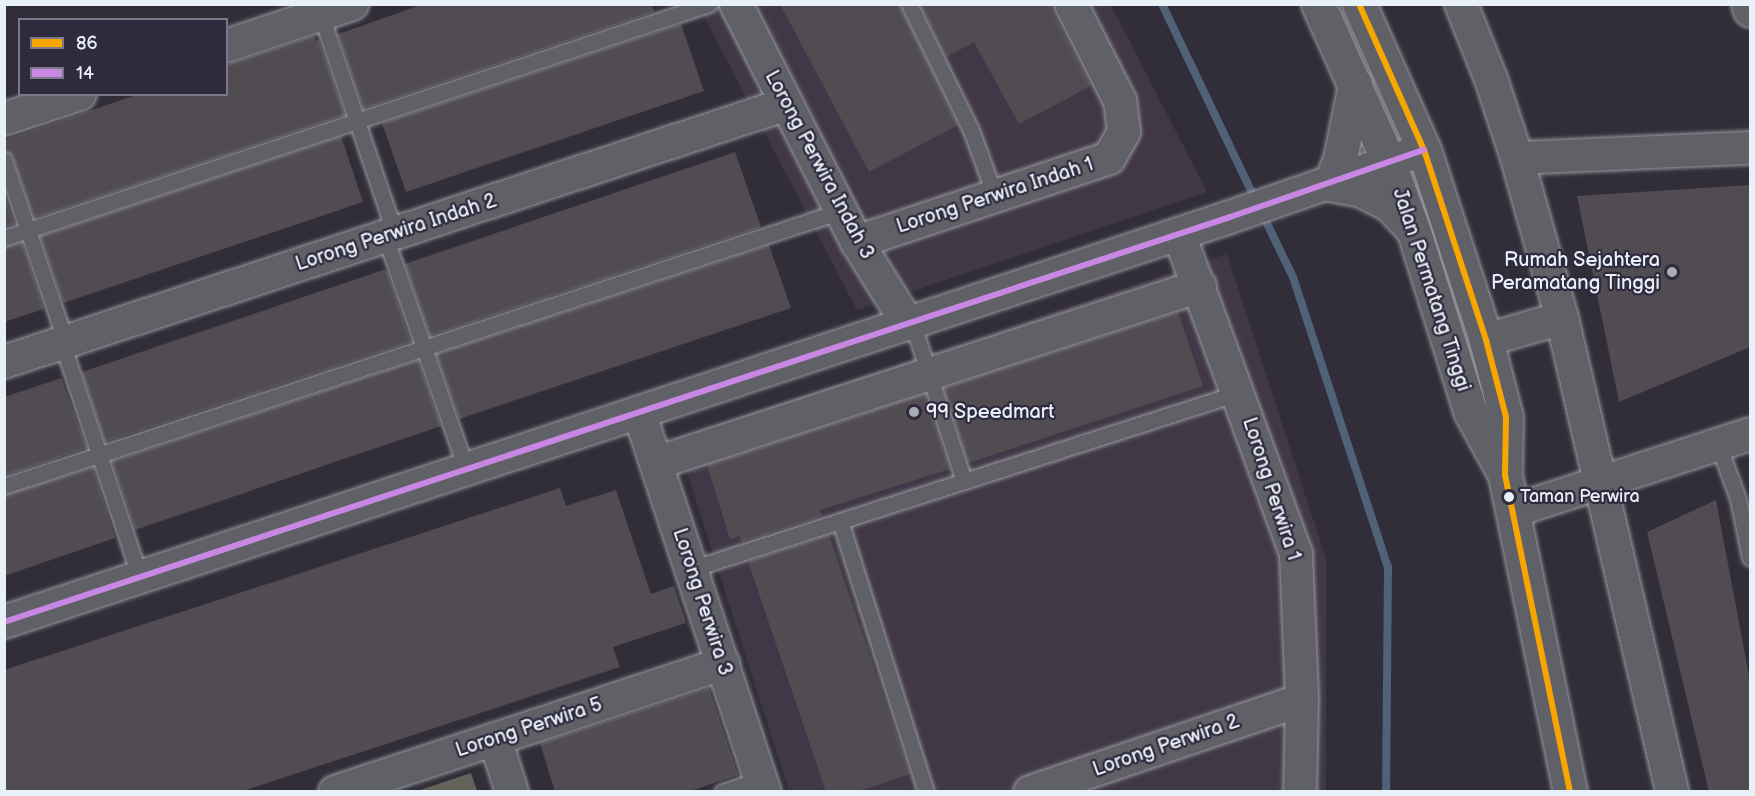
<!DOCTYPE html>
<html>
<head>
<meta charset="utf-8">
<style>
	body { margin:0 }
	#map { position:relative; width:1755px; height:796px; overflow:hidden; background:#312e39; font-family:"Balsamiq Sans",sans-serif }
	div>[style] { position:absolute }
	.built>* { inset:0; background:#413847 }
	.green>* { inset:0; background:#616358 }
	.stream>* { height:8px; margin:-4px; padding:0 4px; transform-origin:4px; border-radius:4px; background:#506178 }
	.building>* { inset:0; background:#514b52 }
	.roads { filter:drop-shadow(0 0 2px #98999f) drop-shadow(0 0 2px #98999f) }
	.service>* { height:15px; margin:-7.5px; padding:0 7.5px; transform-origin:7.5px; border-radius:7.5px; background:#606067 }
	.minor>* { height:32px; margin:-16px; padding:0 16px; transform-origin:16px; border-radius:16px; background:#606067 }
	.trunk>* { height:33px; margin:-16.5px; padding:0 16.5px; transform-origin:16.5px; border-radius:16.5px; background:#606067 }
	.bus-1>* { height:6px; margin:-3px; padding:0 3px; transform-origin:3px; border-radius:3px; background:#f7a600 }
	.bus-2>* { height:6px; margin:-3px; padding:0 3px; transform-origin:3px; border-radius:3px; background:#c787e3 }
	.dots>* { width:16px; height:16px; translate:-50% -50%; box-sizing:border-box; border:3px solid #2f2a3d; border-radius:50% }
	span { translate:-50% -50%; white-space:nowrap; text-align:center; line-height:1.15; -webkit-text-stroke:4.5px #2f2a3d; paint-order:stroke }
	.bus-label { font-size:18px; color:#e8f1f8 }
	.left { translate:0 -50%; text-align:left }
	.street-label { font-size:20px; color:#e8f1f8 }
	.poi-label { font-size:20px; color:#e8f1f8 }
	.right { translate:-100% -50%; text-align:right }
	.frame { position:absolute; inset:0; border:6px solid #e8f1f8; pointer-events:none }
	.legend { position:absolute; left:18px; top:18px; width:210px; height:78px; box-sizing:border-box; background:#2f2a3d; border:2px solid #797a88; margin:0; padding:8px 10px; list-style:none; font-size:18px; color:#e8f1f8 }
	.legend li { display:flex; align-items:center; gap:12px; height:30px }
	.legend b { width:30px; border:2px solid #797a88 }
</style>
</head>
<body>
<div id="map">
	<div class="built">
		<i style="clip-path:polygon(698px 5px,1111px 5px,1207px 192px,857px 310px)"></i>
		<i style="clip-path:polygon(1227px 254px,1326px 559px,1326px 791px,789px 791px,676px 438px)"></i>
	</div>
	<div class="green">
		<i style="clip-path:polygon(471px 773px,477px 791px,417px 791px)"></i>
	</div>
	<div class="stream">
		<i style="left:1162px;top:4px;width:218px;rotate:64.5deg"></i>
		<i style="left:1262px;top:213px;width:71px;rotate:64.2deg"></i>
		<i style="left:1293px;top:277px;width:305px;rotate:71.9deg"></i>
		<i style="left:1388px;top:567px;width:225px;rotate:90.5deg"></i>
	</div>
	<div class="building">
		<i style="clip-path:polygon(424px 4px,652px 4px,654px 12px,363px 109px,338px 34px)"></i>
		<i style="clip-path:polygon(780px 4px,899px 4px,958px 125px,869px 172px)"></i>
		<i style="clip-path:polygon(920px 4px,1049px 4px,1091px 86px,1019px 124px,974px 42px,946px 57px)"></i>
		<i style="clip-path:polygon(681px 24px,704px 91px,406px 192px,382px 123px)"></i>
		<i style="clip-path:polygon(314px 36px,316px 41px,319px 40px,345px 115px,34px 218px,13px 157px,4px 150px,4px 140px,139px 94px,226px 94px,226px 65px)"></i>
		<i style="clip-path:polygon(341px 136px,363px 202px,63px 303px,40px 236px)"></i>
		<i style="clip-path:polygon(735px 152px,761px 227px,430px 336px,405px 264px)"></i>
		<i style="clip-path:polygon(1750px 185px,1750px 347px,1619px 402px,1577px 196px)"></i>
		<i style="clip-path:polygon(4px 192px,15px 224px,4px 228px)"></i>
		<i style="clip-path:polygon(22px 242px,44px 309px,4px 322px,4px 247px)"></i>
		<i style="clip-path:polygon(769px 245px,791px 308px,459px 419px,436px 354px)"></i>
		<i style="clip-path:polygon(383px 270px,387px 271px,411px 342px,105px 442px,82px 372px)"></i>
		<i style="clip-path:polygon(1178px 312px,1203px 386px,968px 463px,944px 388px)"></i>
		<i style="clip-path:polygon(418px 360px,441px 426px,135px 530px,112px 461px)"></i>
		<i style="clip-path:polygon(61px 378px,87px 448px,4px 476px,4px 397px)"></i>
		<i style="clip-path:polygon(925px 394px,950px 469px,820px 510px,822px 516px,742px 542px,739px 536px,730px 539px,707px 465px)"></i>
		<i style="clip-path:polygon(93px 467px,115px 538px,4px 576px,4px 495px)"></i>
		<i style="clip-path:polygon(560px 488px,566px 506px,616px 490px,651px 594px,674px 586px,686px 623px,613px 647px,620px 667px,240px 792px,4px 792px,4px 670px)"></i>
		<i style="clip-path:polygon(1716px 500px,1750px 681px,1750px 792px,1709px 792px,1647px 532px)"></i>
		<i style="clip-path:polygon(829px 535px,910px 774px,857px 792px,826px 792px,748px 561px)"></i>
		<i style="clip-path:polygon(709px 688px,738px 775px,687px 792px,555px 792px,540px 743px)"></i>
	</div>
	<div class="roads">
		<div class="service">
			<i style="left:909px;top:4px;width:140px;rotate:63.8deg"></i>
			<i style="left:971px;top:130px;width:70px;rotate:70deg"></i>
			<i style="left:321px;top:15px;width:230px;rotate:71.3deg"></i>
			<i style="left:4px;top:160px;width:192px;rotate:71.2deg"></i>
			<i style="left:385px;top:236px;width:247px;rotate:70.8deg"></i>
			<i style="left:4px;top:238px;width:743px;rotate:-18.36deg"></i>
			<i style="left:912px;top:322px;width:167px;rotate:71.9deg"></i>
			<i style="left:62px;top:343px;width:247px;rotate:71.6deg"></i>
			<i style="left:1718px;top:444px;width:59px;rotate:70deg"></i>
			<i style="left:1738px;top:499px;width:60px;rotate:78.5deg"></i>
			<i style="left:4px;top:486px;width:881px;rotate:-18.19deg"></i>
			<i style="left:840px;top:521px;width:284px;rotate:72.4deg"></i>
			<i style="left:691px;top:569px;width:575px;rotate:-17.84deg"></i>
			<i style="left:722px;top:792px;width:41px;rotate:-18.4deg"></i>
		</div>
		<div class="minor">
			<i style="left:736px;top:4px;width:267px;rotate:63.1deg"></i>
			<i style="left:857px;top:242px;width:97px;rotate:58.1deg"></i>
			<i style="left:1461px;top:4px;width:81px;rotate:68.2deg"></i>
			<i style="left:1491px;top:79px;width:83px;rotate:71.8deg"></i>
			<i style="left:1517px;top:158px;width:166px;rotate:74.3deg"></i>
			<i style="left:1562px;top:318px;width:487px;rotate:76.9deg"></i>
			<i style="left:1748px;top:4px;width:7px;rotate:74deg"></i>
			<i style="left:226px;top:46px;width:133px;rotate:-18.4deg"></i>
			<i style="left:4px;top:119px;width:80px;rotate:-18.2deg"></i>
			<i style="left:1517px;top:158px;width:233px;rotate:-2.5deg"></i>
			<i style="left:1179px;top:234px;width:341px;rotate:69.9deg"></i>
			<i style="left:1296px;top:554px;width:146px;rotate:87.6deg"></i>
			<i style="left:1302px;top:700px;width:92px;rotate:91.2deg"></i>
			<i style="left:857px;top:242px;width:266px;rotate:-18.4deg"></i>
			<i style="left:1109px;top:158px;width:30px;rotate:-60deg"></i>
			<i style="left:1124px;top:132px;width:31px;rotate:-97deg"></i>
			<i style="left:1120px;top:101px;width:109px;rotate:-116.8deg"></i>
			<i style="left:1486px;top:340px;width:79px;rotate:-16.1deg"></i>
			<i style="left:4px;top:362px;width:824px;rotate:-18.24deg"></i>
			<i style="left:639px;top:412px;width:400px;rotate:71.7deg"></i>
			<i style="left:656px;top:463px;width:572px;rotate:-18.02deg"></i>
			<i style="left:1513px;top:511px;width:249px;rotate:-18deg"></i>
			<i style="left:4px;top:622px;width:1291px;rotate:-18.28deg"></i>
			<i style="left:1230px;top:217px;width:205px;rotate:-19.1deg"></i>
			<i style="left:495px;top:739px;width:56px;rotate:72.2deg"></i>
			<i style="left:335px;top:792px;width:409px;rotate:-18.3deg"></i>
			<i style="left:1030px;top:792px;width:287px;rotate:-18.7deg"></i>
		</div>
		<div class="trunk">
			<i style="left:1318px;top:4px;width:174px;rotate:65.9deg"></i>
			<i style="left:1389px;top:163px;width:73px;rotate:70.1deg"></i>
			<i style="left:1414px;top:232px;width:188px;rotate:72.6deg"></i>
			<i style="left:1470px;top:411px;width:71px;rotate:61.3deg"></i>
			<i style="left:1359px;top:4px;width:160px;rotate:66deg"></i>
			<i style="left:1424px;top:150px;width:200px;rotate:71.9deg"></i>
			<i style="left:1486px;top:340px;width:80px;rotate:75.4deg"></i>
			<i style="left:1506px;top:417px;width:58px;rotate:91deg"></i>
			<i style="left:1505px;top:475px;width:324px;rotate:78.4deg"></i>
			<i style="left:1355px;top:84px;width:76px;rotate:101.3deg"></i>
			<i style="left:1340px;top:159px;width:27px;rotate:112deg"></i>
			<i style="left:1330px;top:184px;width:32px;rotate:11deg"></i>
			<i style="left:1361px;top:190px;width:31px;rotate:27deg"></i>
			<i style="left:1389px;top:204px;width:33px;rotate:47deg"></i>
		</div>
	</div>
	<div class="bus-1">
		<i style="left:1359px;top:4px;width:160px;rotate:66deg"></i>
		<i style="left:1424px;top:150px;width:200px;rotate:71.9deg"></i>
		<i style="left:1486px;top:340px;width:80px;rotate:75.4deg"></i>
		<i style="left:1506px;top:417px;width:58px;rotate:91deg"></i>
		<i style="left:1505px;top:475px;width:324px;rotate:78.4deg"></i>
	</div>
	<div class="bus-2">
		<i style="left:4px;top:622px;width:1291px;rotate:-18.28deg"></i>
		<i style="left:1230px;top:217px;width:205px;rotate:-19.1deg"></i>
	</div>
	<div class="dots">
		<i style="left:1672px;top:272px;background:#a8adb5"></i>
		<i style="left:914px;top:412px;background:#a8adb5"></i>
		<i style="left:1509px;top:497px;background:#e8f1f8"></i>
	</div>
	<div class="bus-label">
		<span class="left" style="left:1520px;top:497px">Taman Perwira</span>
	</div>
	<div class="street-label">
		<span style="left:819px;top:165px;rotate:62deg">Lorong Perwira Indah 3</span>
		<span style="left:995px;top:196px;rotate:-18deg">Lorong Perwira Indah 1</span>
		<span style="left:396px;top:233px;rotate:-18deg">Lorong Perwira Indah 2</span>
		<span style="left:1431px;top:290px;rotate:72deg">Jalan Permatang Tinggi</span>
		<span style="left:1271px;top:489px;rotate:72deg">Lorong Perwira 1</span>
		<span style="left:702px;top:602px;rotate:72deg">Lorong Perwira 3</span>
		<span style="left:529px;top:728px;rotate:-18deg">Lorong Perwira 5</span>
		<span style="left:1166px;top:746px;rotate:-19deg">Lorong Perwira 2</span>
	</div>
	<div class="poi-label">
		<span class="right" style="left:1660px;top:272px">Rumah Sejahtera<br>Peramatang Tinggi</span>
		<span class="left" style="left:926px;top:412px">99 Speedmart</span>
	</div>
	<div class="frame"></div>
	<ul class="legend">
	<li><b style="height:8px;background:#f7a600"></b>86</li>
	<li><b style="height:8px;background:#c787e3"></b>14</li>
	</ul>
</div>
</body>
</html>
